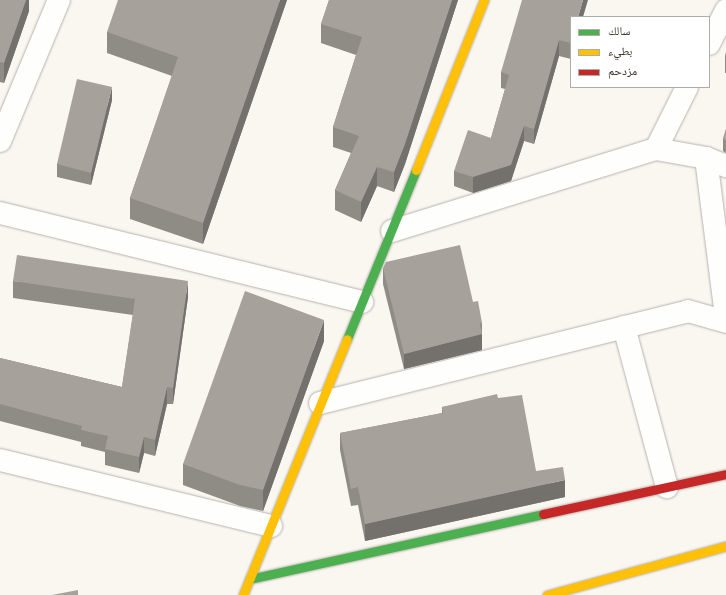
<!DOCTYPE html>
<html>
<head>
<meta charset="utf-8">
<style>
	body { margin:0 }
	#map { position:relative; width:726px; height:595px; overflow:hidden; background:#faf7f1; font-family:Montserrat,"Noto Naskh Arabic",sans-serif }
	div>[style] { position:absolute }
	.roads { filter:drop-shadow(0 0 1px #b7b2ab) drop-shadow(0 0 1px #b7b2ab) }
	.street>* { height:22px; margin:-11px; padding:0 11px; transform-origin:11px; border-radius:11px; background:#fefefd }
	.fast>* { height:9px; margin:-4.5px; padding:0 4.5px; transform-origin:4.5px; border-radius:4.5px; background:#4caf50 }
	.slow>* { height:9px; margin:-4.5px; padding:0 4.5px; transform-origin:4.5px; border-radius:4.5px; background:#ffc107 }
	.jam>* { height:9px; margin:-4.5px; padding:0 4.5px; transform-origin:4.5px; border-radius:4.5px; background:#c62828 }
	.wall>* { inset:0; background:#8f8b85 }
	.shaded-wall>* { inset:0; background:#74716c }
	.building>* { inset:0; background:#a6a29b }
	span { translate:-50% -50%; white-space:nowrap; text-align:center; line-height:1.15; -webkit-text-stroke:4px #fff; paint-order:stroke }
	.legend { position:absolute; left:570px; top:16px; width:140px; height:72px; box-sizing:border-box; background:#fff; border:1px solid #b0ada9; margin:0; padding:5px 7px; list-style:none; font-size:12px; color:#393329 }
	.legend li { display:flex; align-items:center; gap:8px; height:20px }
	.legend b { width:20px; border:1px solid #b0ada9 }
</style>
</head>
<body>
<div id="map">
	<div class="roads">
		<div class="street">
			<i style="left:709px;top:44px;width:38px;rotate:-63deg"></i>
			<i style="left:0;top:141px;width:153px;rotate:-67.3deg"></i>
			<i style="left:656px;top:149px;width:51px;rotate:10.2deg"></i>
			<i style="left:706px;top:158px;width:22px;rotate:22deg"></i>
			<i style="left:706px;top:158px;width:160px;rotate:82.8deg"></i>
			<i style="left:0;top:213px;width:373px;rotate:13.8deg"></i>
			<i style="left:392px;top:231px;width:276px;rotate:-17.3deg"></i>
			<i style="left:656px;top:149px;width:69px;rotate:-63.4deg"></i>
			<i style="left:624px;top:327px;width:166px;rotate:75deg"></i>
			<i style="left:320px;top:403px;width:379px;rotate:-14deg"></i>
			<i style="left:688px;top:311px;width:40px;rotate:16deg"></i>
			<i style="left:0;top:460px;width:279px;rotate:13.7deg"></i>
		</div>
		<div class="fast">
			<i style="left:347px;top:339px;width:183px;rotate:-67.8deg"></i>
			<i style="left:250px;top:579px;width:300px;rotate:-12.5deg"></i>
		</div>
		<div class="slow">
			<i style="left:416px;top:170px;width:183px;rotate:-68.2deg"></i>
			<i style="left:243px;top:595px;width:276px;rotate:-67.9deg"></i>
			<i style="left:547px;top:595px;width:186px;rotate:-15.3deg"></i>
		</div>
		<div class="jam">
			<i style="left:543px;top:514px;width:187px;rotate:-12.3deg"></i>
		</div>
	</div>
	<div class="wall">
		<i style="clip-path:polygon(0 0,29px 0,29px 11px,4px 83px,0 82px)"></i>
		<i style="clip-path:polygon(287px 0,203px 244px,130px 219px,130px 198px,172px 76px,107px 53px,107px 32px)"></i>
		<i style="clip-path:polygon(329px 0,458px 0,405px 164px,394px 192px,377px 186px,361px 222px,335px 210px,335px 190px,351px 153px,333px 147px,333px 127px,356px 55px,321px 43px,321px 24px)"></i>
		<i style="clip-path:polygon(571px 17px,571px 59px,559px 56px,534px 144px,524px 141px,511px 181px,473px 193px,454px 186px,454px 171px,491px 138px,505px 89px,501px 88px,501px 72px)"></i>
		<i style="clip-path:polygon(726px 52px,726px 73px,725px 73px,725px 56px)"></i>
		<i style="clip-path:polygon(112px 100px,91px 185px,57px 177px,57px 164px)"></i>
		<i style="clip-path:polygon(726px 129px,726px 153px,723px 151px,723px 139px)"></i>
		<i style="clip-path:polygon(383px 268px,473px 302px,482px 323px,482px 350px,404px 369px,383px 284px)"></i>
		<i style="clip-path:polygon(13px 281px,188px 297px,173px 404px,167px 404px,155px 456px,144px 453px,139px 473px,105px 465px,105px 452px,81px 446px,81px 442px,0 421px,0 358px,122px 387px,133px 315px,13px 298px)"></i>
		<i style="clip-path:polygon(324px 341px,263px 511px,240px 506px,183px 485px,183px 464px)"></i>
		<i style="clip-path:polygon(498px 398px,536px 471px,565px 497px,365px 541px,358px 505px,351px 506px,340px 450px,340px 433px,442px 413px,442px 407px)"></i>
	</div>
	<div class="shaded-wall">
		<i style="clip-path:polygon(26px 0,29px 0,29px 11px,4px 83px,4px 63px)"></i>
		<i style="clip-path:polygon(280px 0,287px 0,203px 244px,203px 223px)"></i>
		<i style="clip-path:polygon(452px 0,458px 0,405px 164px,394px 192px,394px 172px)"></i>
		<i style="clip-path:polygon(583px 0,588px 0,583px 17px,578px 17px)"></i>
		<i style="clip-path:polygon(559px 40px,559px 56px,534px 144px,534px 129px)"></i>
		<i style="clip-path:polygon(112px 87px,112px 100px,91px 185px,91px 173px)"></i>
		<i style="clip-path:polygon(524px 126px,524px 141px,511px 181px,473px 193px,473px 177px)"></i>
		<i style="clip-path:polygon(377px 167px,377px 186px,361px 222px,361px 202px)"></i>
		<i style="clip-path:polygon(188px 281px,188px 297px,173px 404px,173px 388px)"></i>
		<i style="clip-path:polygon(324px 320px,324px 341px,263px 511px,263px 490px)"></i>
		<i style="clip-path:polygon(482px 334px,482px 350px,404px 369px,404px 354px)"></i>
		<i style="clip-path:polygon(167px 387px,167px 404px,155px 456px,155px 440px)"></i>
		<i style="clip-path:polygon(144px 437px,144px 453px,139px 473px,139px 457px)"></i>
		<i style="clip-path:polygon(565px 480px,565px 497px,365px 541px,365px 524px)"></i>
	</div>
	<div class="building">
		<i style="clip-path:polygon(0 0,26px 0,4px 63px,0 62px)"></i>
		<i style="clip-path:polygon(118px 0,280px 0,203px 223px,130px 198px,178px 57px,107px 32px)"></i>
		<i style="clip-path:polygon(329px 0,452px 0,405px 144px,394px 172px,377px 167px,361px 202px,335px 190px,359px 136px,333px 127px,362px 37px,321px 24px)"></i>
		<i style="clip-path:polygon(522px 0,583px 0,578px 17px,571px 17px,571px 43px,559px 40px,534px 129px,524px 126px,511px 165px,473px 177px,454px 171px,468px 130px,491px 138px,509px 75px,501px 72px)"></i>
		<i style="clip-path:polygon(77px 79px,112px 87px,91px 173px,57px 164px)"></i>
		<i style="clip-path:polygon(726px 129px,726px 141px,723px 139px)"></i>
		<i style="clip-path:polygon(460px 245px,473px 302px,478px 301px,482px 323px,480px 324px,482px 334px,404px 354px,383px 268px,386px 262px)"></i>
		<i style="clip-path:polygon(17px 255px,188px 281px,173px 388px,167px 387px,155px 440px,144px 437px,139px 457px,105px 449px,108px 436px,81px 430px,82px 426px,0 404px,0 358px,122px 387px,135px 299px,13px 281px)"></i>
		<i style="clip-path:polygon(245px 291px,324px 320px,263px 490px,240px 485px,183px 464px)"></i>
		<i style="clip-path:polygon(497px 394px,498px 398px,522px 395px,536px 471px,563px 467px,565px 480px,365px 524px,358px 487px,351px 489px,340px 433px,443px 413px,442px 407px)"></i>
		<i style="clip-path:polygon(78px 590px,78px 595px,52px 595px)"></i>
	</div>
	<ul class="legend">
	<li><b style="height:5px;background:#4caf50"></b>سالك</li>
	<li><b style="height:5px;background:#ffc107"></b>بطيء</li>
	<li><b style="height:5px;background:#c62828"></b>مزدحم</li>
	</ul>
</div>
</body>
</html>
